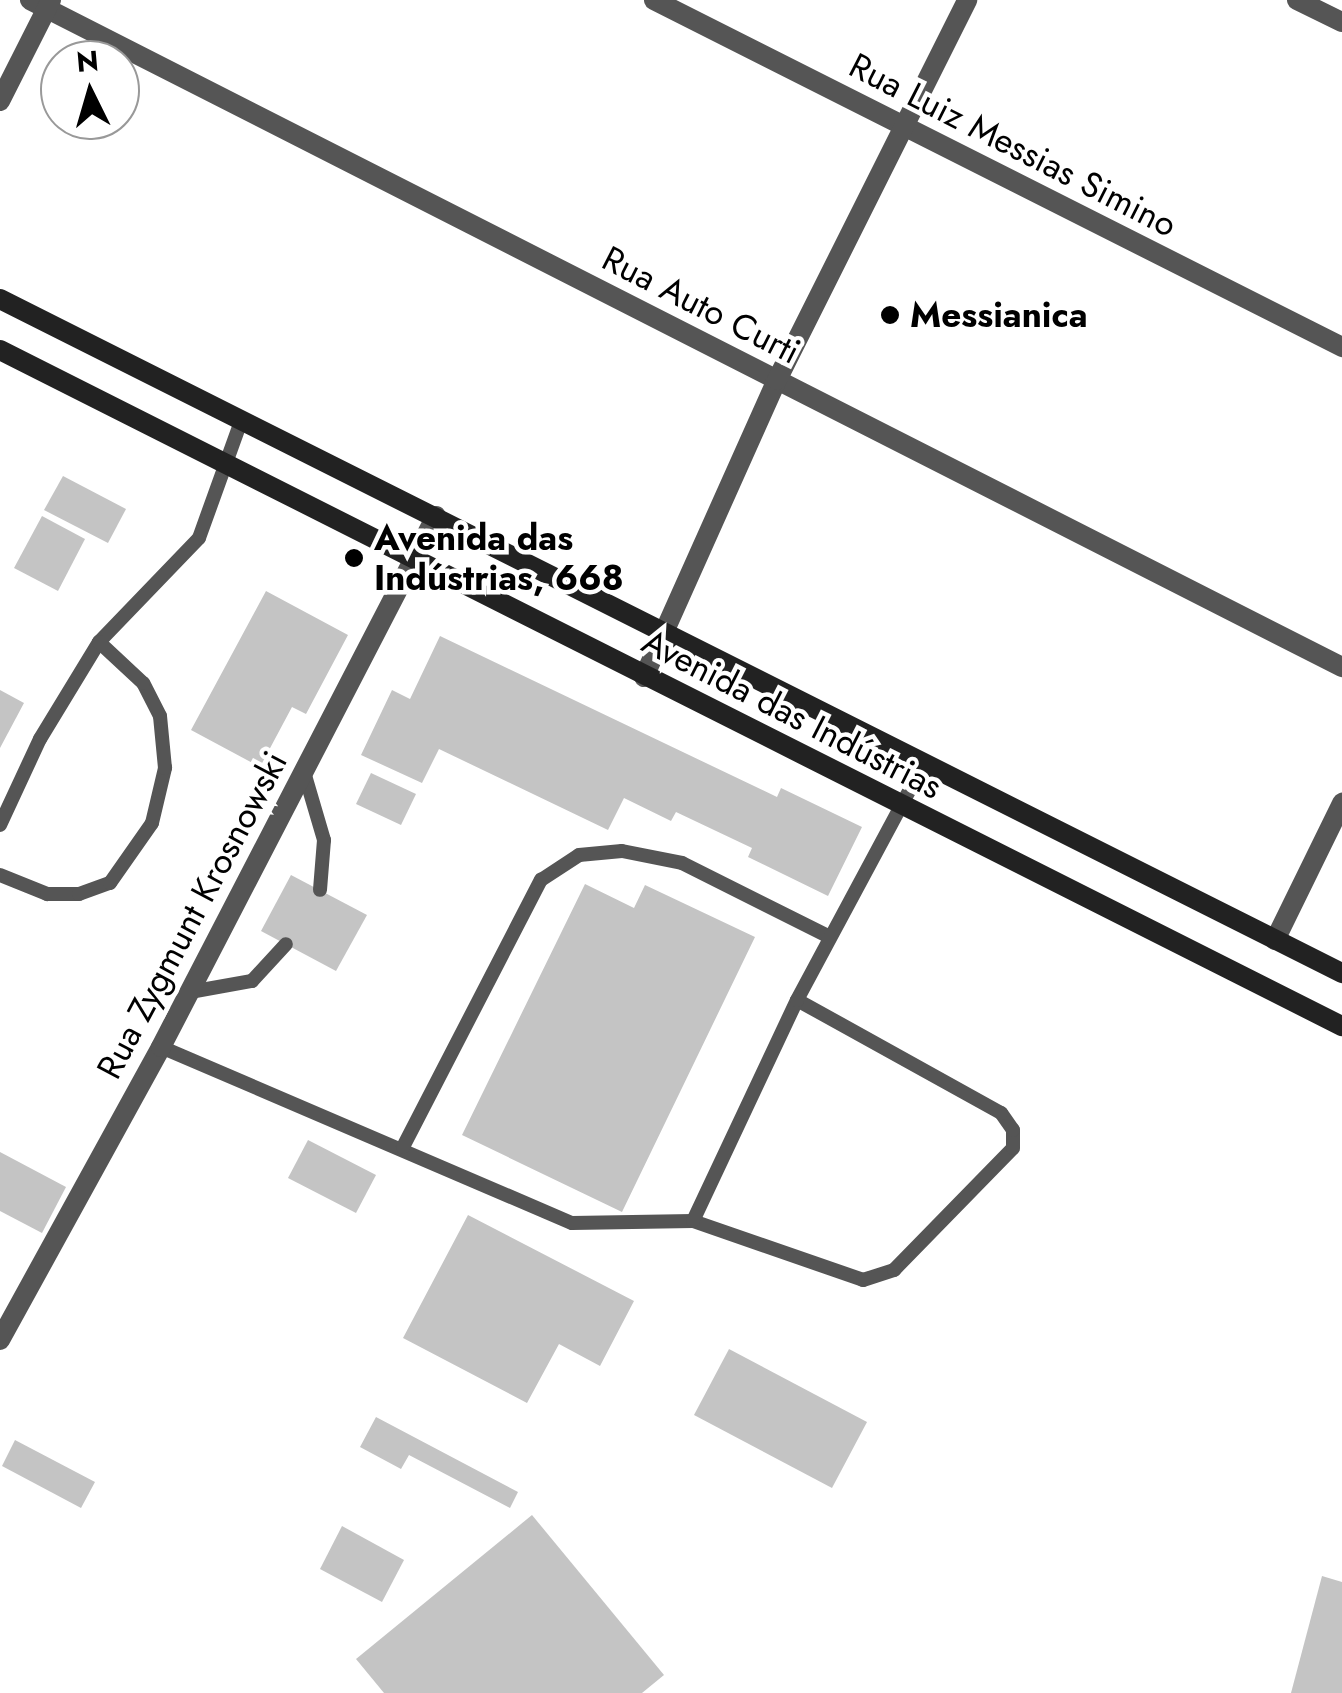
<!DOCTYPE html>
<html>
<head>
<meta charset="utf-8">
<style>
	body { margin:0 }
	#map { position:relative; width:1342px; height:1693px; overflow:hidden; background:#fff; font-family:Jost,sans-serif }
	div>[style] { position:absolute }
	.building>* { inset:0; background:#c4c4c4 }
	.lane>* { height:14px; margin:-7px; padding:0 7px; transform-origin:7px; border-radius:7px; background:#555 }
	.street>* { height:20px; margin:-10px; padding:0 10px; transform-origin:10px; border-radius:10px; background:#555 }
	.secondary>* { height:20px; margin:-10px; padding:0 10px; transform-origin:10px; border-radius:10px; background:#222 }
	.dots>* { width:28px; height:28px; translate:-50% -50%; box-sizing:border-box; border:5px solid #fff; border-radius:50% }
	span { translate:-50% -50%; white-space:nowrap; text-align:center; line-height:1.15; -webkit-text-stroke:9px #fff; paint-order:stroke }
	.street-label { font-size:35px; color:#000 }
	.poi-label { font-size:35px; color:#000; font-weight:700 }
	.left { translate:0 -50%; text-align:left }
	.north { position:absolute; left:40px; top:40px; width:100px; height:100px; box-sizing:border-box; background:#fff; border:2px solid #999; border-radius:50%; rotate:355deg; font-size:28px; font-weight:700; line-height:40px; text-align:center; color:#000 }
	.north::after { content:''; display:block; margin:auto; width:35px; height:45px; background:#000; clip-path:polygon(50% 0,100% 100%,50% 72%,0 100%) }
</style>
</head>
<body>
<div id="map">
	<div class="building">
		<i style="clip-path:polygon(63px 476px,126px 509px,108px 543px,44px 510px)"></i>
		<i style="clip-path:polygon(42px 516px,85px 539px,58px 591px,14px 568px)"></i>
		<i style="clip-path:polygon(266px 591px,348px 635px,306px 714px,292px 707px,260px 767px,191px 730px)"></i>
		<i style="clip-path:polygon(440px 636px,777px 797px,781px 788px,862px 827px,828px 896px,748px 857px,752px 848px,676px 812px,671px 821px,624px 798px,608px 830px,439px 749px,422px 783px,361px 755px,392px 690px,410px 699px)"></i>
		<i style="clip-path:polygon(0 690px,24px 703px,0 748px)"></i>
		<i style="clip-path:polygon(371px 773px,416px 794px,401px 825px,356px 804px)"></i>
		<i style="clip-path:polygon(291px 875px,367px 915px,336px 971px,261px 931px)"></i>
		<i style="clip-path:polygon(585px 884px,634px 908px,645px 885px,755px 937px,622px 1212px,462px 1135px)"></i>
		<i style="clip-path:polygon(308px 1140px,376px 1175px,356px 1213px,288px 1178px)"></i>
		<i style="clip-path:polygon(0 1152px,66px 1187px,42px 1233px,0 1211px)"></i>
		<i style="clip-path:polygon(468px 1215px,634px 1301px,600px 1366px,559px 1344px,527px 1403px,403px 1338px)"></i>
		<i style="clip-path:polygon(729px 1349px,867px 1422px,832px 1488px,694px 1415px)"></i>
		<i style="clip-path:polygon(376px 1417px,518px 1492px,510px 1508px,409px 1455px,401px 1469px,360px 1447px)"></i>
		<i style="clip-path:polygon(15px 1440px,95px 1482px,81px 1508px,2px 1466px)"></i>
		<i style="clip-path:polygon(532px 1515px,664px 1675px,642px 1693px,384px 1693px,356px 1659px)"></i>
		<i style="clip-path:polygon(342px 1526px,404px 1560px,382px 1602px,320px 1569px)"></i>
		<i style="clip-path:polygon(1322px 1576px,1342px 1582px,1342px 1693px,1291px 1693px)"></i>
	</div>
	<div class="lane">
		<i style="left:304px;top:772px;width:71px;rotate:73.6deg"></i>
		<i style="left:324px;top:840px;width:50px;rotate:94.6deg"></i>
		<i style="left:0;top:825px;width:95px;rotate:-65.1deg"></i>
		<i style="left:40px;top:739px;width:114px;rotate:-58.7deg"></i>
		<i style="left:99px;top:642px;width:144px;rotate:-46.1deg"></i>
		<i style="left:199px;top:538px;width:121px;rotate:-70.2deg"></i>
		<i style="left:0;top:875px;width:51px;rotate:22deg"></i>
		<i style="left:47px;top:894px;width:32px"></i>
		<i style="left:79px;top:894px;width:33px;rotate:-20deg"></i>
		<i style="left:110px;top:883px;width:73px;rotate:-55deg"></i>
		<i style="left:152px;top:823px;width:57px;rotate:-76.7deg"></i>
		<i style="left:165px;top:768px;width:52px;rotate:-95.5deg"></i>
		<i style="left:160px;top:716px;width:37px;rotate:-117deg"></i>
		<i style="left:143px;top:683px;width:60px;rotate:-137deg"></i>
		<i style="left:190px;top:992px;width:63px;rotate:-10.1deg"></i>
		<i style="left:252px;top:981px;width:50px;rotate:-47.4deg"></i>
		<i style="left:161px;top:1047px;width:447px;rotate:23.2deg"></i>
		<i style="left:572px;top:1223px;width:121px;rotate:-0.9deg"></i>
		<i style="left:693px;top:1221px;width:180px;rotate:19.1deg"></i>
		<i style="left:863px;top:1280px;width:33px;rotate:-18deg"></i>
		<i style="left:894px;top:1270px;width:170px;rotate:-45.7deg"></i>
		<i style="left:1013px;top:1148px;width:18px;rotate:-90deg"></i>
		<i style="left:1013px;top:1130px;width:21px;rotate:-125deg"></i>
		<i style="left:1001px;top:1113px;width:233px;rotate:-151deg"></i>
		<i style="left:403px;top:1147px;width:301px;rotate:-62.7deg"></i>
		<i style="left:541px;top:880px;width:45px;rotate:-33.3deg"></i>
		<i style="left:579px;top:855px;width:43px;rotate:-5.3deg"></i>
		<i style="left:622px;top:851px;width:61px;rotate:11.3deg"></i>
		<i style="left:682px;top:863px;width:165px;rotate:26.6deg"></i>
		<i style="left:693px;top:1221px;width:244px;rotate:-64.8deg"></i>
		<i style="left:797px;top:1000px;width:269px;rotate:-61.8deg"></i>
	</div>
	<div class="street">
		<i style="left:30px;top:0;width:1472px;rotate:26.95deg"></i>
		<i style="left:654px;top:0;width:771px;rotate:26.76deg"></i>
		<i style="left:1297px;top:0;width:50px;rotate:26.1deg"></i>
		<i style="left:0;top:101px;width:113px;rotate:-63.2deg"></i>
		<i style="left:644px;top:677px;width:325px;rotate:-65.9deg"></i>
		<i style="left:777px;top:380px;width:425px;rotate:-63.4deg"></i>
		<i style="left:1275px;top:940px;width:153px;rotate:-63.9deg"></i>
		<i style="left:0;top:1340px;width:334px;rotate:-61.2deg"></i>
		<i style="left:161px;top:1047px;width:598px;rotate:-62.62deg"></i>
	</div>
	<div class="secondary">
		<i style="left:0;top:299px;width:1502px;rotate:26.67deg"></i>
		<i style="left:0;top:350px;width:1503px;rotate:26.74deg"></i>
	</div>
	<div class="dots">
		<i style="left:890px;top:315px;background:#000"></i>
		<i style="left:354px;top:558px;background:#000"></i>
	</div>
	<div class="street-label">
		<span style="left:1013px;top:145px;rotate:27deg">Rua Luiz Messias Simino</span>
		<span style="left:701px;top:305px;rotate:27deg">Rua Auto Curti</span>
		<span style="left:792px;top:714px;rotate:27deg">Avenida das Indústrias</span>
		<span style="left:192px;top:915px;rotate:-62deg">Rua Zygmunt Krosnowski</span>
	</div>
	<div class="poi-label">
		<span class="left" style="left:910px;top:315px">Messianica</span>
		<span class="left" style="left:374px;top:558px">Avenida das<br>Indústrias, 668</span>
	</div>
	<div class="north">N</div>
</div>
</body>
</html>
